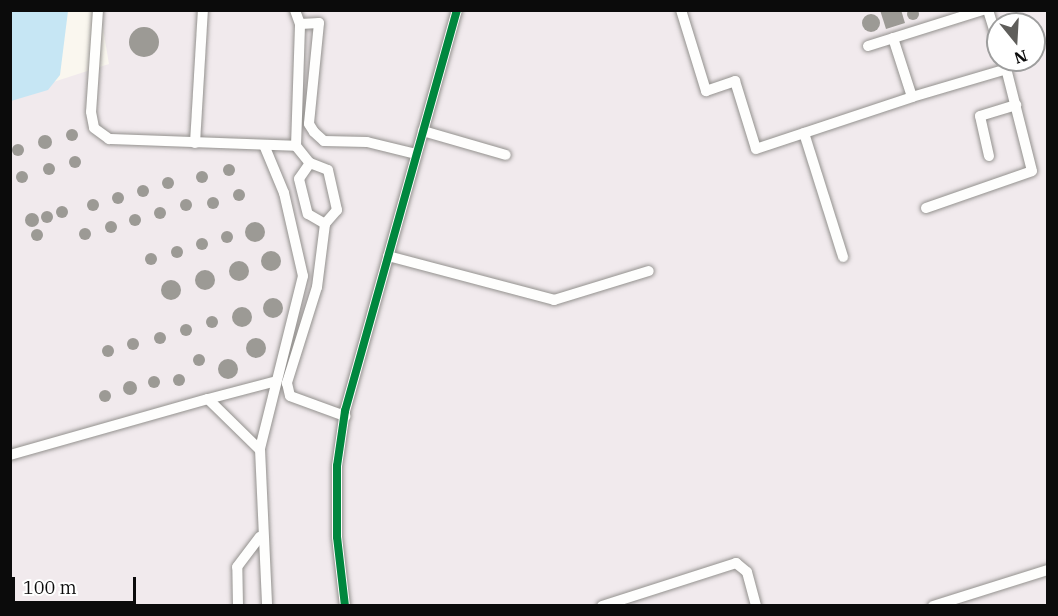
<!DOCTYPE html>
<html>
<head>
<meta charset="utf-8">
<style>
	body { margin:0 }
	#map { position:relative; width:1058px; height:616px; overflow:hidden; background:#faf7ef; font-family:"IBM Plex Serif",serif }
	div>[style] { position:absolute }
	.industrial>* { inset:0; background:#f1eaed }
	.water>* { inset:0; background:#c6e6f4 }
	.building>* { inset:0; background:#9c9a95 }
	.round { border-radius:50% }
	.roads { filter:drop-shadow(0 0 2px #93918e) drop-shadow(0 0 2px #93918e) }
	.minor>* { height:10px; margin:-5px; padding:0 5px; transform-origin:5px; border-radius:5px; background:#fefefd }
	.cycleway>* { height:8px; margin:-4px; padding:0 4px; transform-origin:4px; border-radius:4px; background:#00873e }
	span { translate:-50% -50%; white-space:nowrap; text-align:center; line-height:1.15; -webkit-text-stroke:6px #fff; paint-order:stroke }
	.frame { position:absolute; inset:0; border:12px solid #0b0b0b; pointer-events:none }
	.north { position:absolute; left:986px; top:12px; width:60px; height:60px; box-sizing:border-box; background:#fff; border:2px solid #9d9d9d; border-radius:50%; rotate:162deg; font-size:16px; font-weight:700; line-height:24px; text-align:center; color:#0b0b0b }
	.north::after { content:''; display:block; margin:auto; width:21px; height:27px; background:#5f5e5b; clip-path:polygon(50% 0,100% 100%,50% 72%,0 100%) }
	.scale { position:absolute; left:12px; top:577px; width:124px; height:27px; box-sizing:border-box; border:3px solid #0b0b0b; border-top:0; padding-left:8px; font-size:18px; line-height:21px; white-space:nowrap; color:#0b0b0b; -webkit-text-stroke:4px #fff; paint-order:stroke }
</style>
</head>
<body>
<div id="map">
	<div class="industrial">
		<i style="clip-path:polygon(evenodd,100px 11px,1047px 11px,1047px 605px,11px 605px,10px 96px,109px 64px,100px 11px,998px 24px,1034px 24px,1034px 60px,998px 60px,998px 24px)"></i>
	</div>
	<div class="water">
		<i style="clip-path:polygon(11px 10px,68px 11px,60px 75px,48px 90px,11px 101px)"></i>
	</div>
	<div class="building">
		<i class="round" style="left:907px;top:8px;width:12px;height:12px"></i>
		<i style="clip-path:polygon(880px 10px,901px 10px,905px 23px,886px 29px)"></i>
		<i class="round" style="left:862px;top:14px;width:18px;height:18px"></i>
		<i class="round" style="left:129px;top:27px;width:30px;height:30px"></i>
		<i class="round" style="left:66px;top:129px;width:12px;height:12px"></i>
		<i class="round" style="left:38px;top:135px;width:14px;height:14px"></i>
		<i class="round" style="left:12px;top:144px;width:12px;height:12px"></i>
		<i class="round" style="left:69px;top:156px;width:12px;height:12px"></i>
		<i class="round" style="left:43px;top:163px;width:12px;height:12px"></i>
		<i class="round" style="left:223px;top:164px;width:12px;height:12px"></i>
		<i class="round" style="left:196px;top:171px;width:12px;height:12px"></i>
		<i class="round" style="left:16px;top:171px;width:12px;height:12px"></i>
		<i class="round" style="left:162px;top:177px;width:12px;height:12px"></i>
		<i class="round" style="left:137px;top:185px;width:12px;height:12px"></i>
		<i class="round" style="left:233px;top:189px;width:12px;height:12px"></i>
		<i class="round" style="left:112px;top:192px;width:12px;height:12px"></i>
		<i class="round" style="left:207px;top:197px;width:12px;height:12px"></i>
		<i class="round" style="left:180px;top:199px;width:12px;height:12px"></i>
		<i class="round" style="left:87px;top:199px;width:12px;height:12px"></i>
		<i class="round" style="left:56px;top:206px;width:12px;height:12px"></i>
		<i class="round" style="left:154px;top:207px;width:12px;height:12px"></i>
		<i class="round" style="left:41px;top:211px;width:12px;height:12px"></i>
		<i class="round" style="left:25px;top:213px;width:14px;height:14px"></i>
		<i class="round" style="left:129px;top:214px;width:12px;height:12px"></i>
		<i class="round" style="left:105px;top:221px;width:12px;height:12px"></i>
		<i class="round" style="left:245px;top:222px;width:20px;height:20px"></i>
		<i class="round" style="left:79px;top:228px;width:12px;height:12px"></i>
		<i class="round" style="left:31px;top:229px;width:12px;height:12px"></i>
		<i class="round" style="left:221px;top:231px;width:12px;height:12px"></i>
		<i class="round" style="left:196px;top:238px;width:12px;height:12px"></i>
		<i class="round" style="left:171px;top:246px;width:12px;height:12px"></i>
		<i class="round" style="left:261px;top:251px;width:20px;height:20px"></i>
		<i class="round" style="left:145px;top:253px;width:12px;height:12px"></i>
		<i class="round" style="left:229px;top:261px;width:20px;height:20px"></i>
		<i class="round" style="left:195px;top:270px;width:20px;height:20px"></i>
		<i class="round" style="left:161px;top:280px;width:20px;height:20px"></i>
		<i class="round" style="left:263px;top:298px;width:20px;height:20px"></i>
		<i class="round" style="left:232px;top:307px;width:20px;height:20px"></i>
		<i class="round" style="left:206px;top:316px;width:12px;height:12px"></i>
		<i class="round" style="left:180px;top:324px;width:12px;height:12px"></i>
		<i class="round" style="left:154px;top:332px;width:12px;height:12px"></i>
		<i class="round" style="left:127px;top:338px;width:12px;height:12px"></i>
		<i class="round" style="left:246px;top:338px;width:20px;height:20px"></i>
		<i class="round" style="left:102px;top:345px;width:12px;height:12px"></i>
		<i class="round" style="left:193px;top:354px;width:12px;height:12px"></i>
		<i class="round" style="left:218px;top:359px;width:20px;height:20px"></i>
		<i class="round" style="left:173px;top:374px;width:12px;height:12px"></i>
		<i class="round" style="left:148px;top:376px;width:12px;height:12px"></i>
		<i class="round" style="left:123px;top:381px;width:14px;height:14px"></i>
		<i class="round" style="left:99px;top:390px;width:12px;height:12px"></i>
	</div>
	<div class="roads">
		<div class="minor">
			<i style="left:98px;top:10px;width:102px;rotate:93.9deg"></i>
			<i style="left:91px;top:112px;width:16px;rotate:79deg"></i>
			<i style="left:94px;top:128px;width:19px;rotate:36deg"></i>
			<i style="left:109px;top:139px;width:187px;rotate:2.1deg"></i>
			<i style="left:296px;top:146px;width:122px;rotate:-88.1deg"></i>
			<i style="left:300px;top:24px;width:15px;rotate:-110deg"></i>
			<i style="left:681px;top:10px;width:85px;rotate:72.8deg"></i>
			<i style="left:706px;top:91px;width:31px;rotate:-19deg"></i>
			<i style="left:735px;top:81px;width:71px;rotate:72.8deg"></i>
			<i style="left:756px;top:149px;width:164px;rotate:-18.4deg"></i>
			<i style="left:988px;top:10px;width:34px;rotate:73deg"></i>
			<i style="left:300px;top:24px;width:19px;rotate:-3deg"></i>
			<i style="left:319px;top:23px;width:101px;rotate:95.7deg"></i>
			<i style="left:309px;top:124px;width:9px;rotate:58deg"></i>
			<i style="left:314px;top:132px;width:13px;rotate:42deg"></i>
			<i style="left:324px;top:141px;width:43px;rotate:1.3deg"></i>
			<i style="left:367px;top:142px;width:50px;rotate:13.8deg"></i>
			<i style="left:893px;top:38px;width:62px;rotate:72.1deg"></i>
			<i style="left:912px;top:97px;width:99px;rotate:-16.4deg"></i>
			<i style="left:868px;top:46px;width:121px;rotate:-17.4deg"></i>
			<i style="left:423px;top:131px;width:86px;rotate:16.1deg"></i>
			<i style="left:804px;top:133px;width:130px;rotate:72.5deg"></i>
			<i style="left:195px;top:143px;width:133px;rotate:-86.6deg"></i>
			<i style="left:264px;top:145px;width:52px;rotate:67.4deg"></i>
			<i style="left:284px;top:193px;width:85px;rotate:77.1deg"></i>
			<i style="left:303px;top:276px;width:178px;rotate:104deg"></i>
			<i style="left:260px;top:449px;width:157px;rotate:87.4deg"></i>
			<i style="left:296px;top:146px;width:22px;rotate:51deg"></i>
			<i style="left:310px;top:163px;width:19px;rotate:21deg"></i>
			<i style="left:328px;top:170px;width:41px;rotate:77.3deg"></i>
			<i style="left:337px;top:210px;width:18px;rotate:131deg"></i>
			<i style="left:325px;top:224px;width:64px;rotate:97.2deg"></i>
			<i style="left:317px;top:287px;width:101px;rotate:107.4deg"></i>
			<i style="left:287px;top:383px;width:13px;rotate:77deg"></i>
			<i style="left:290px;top:396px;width:59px;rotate:20deg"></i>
			<i style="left:989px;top:156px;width:41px;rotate:-102.7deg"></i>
			<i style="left:980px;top:116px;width:38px;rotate:-17deg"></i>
			<i style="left:310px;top:163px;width:19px;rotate:125deg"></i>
			<i style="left:299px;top:179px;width:36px;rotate:76deg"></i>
			<i style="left:308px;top:214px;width:20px;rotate:30deg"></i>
			<i style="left:926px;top:208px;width:112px;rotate:-19.2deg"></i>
			<i style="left:1032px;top:171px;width:114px;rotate:-104.2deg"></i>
			<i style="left:388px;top:256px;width:172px;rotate:14.8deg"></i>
			<i style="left:554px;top:300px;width:99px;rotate:-17deg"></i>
			<i style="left:260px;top:450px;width:73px;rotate:-135.6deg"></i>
			<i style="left:208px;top:399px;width:67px;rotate:-14.7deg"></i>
			<i style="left:10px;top:455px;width:206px;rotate:-15.8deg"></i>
			<i style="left:238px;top:606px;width:39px;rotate:-91deg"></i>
			<i style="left:237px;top:567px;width:38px;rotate:-53deg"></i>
			<i style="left:345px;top:606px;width:69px;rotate:-96.6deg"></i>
			<i style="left:337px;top:537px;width:71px;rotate:-90deg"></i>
			<i style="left:337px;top:466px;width:56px;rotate:-81.7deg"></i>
			<i style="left:345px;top:411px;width:416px;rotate:-74.4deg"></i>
			<i style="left:602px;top:606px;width:141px;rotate:-17.8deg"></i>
			<i style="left:736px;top:563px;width:14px;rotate:39deg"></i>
			<i style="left:747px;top:572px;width:35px;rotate:75deg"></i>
			<i style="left:933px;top:606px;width:121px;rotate:-17.4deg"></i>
		</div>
	</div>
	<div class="cycleway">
		<i style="left:345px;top:606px;width:69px;rotate:-96.6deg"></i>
		<i style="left:337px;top:537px;width:71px;rotate:-90deg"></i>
		<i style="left:337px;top:466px;width:56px;rotate:-81.7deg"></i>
		<i style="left:345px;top:411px;width:416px;rotate:-74.4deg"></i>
	</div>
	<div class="frame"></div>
	<div class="north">N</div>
	<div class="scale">100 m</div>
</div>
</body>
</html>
